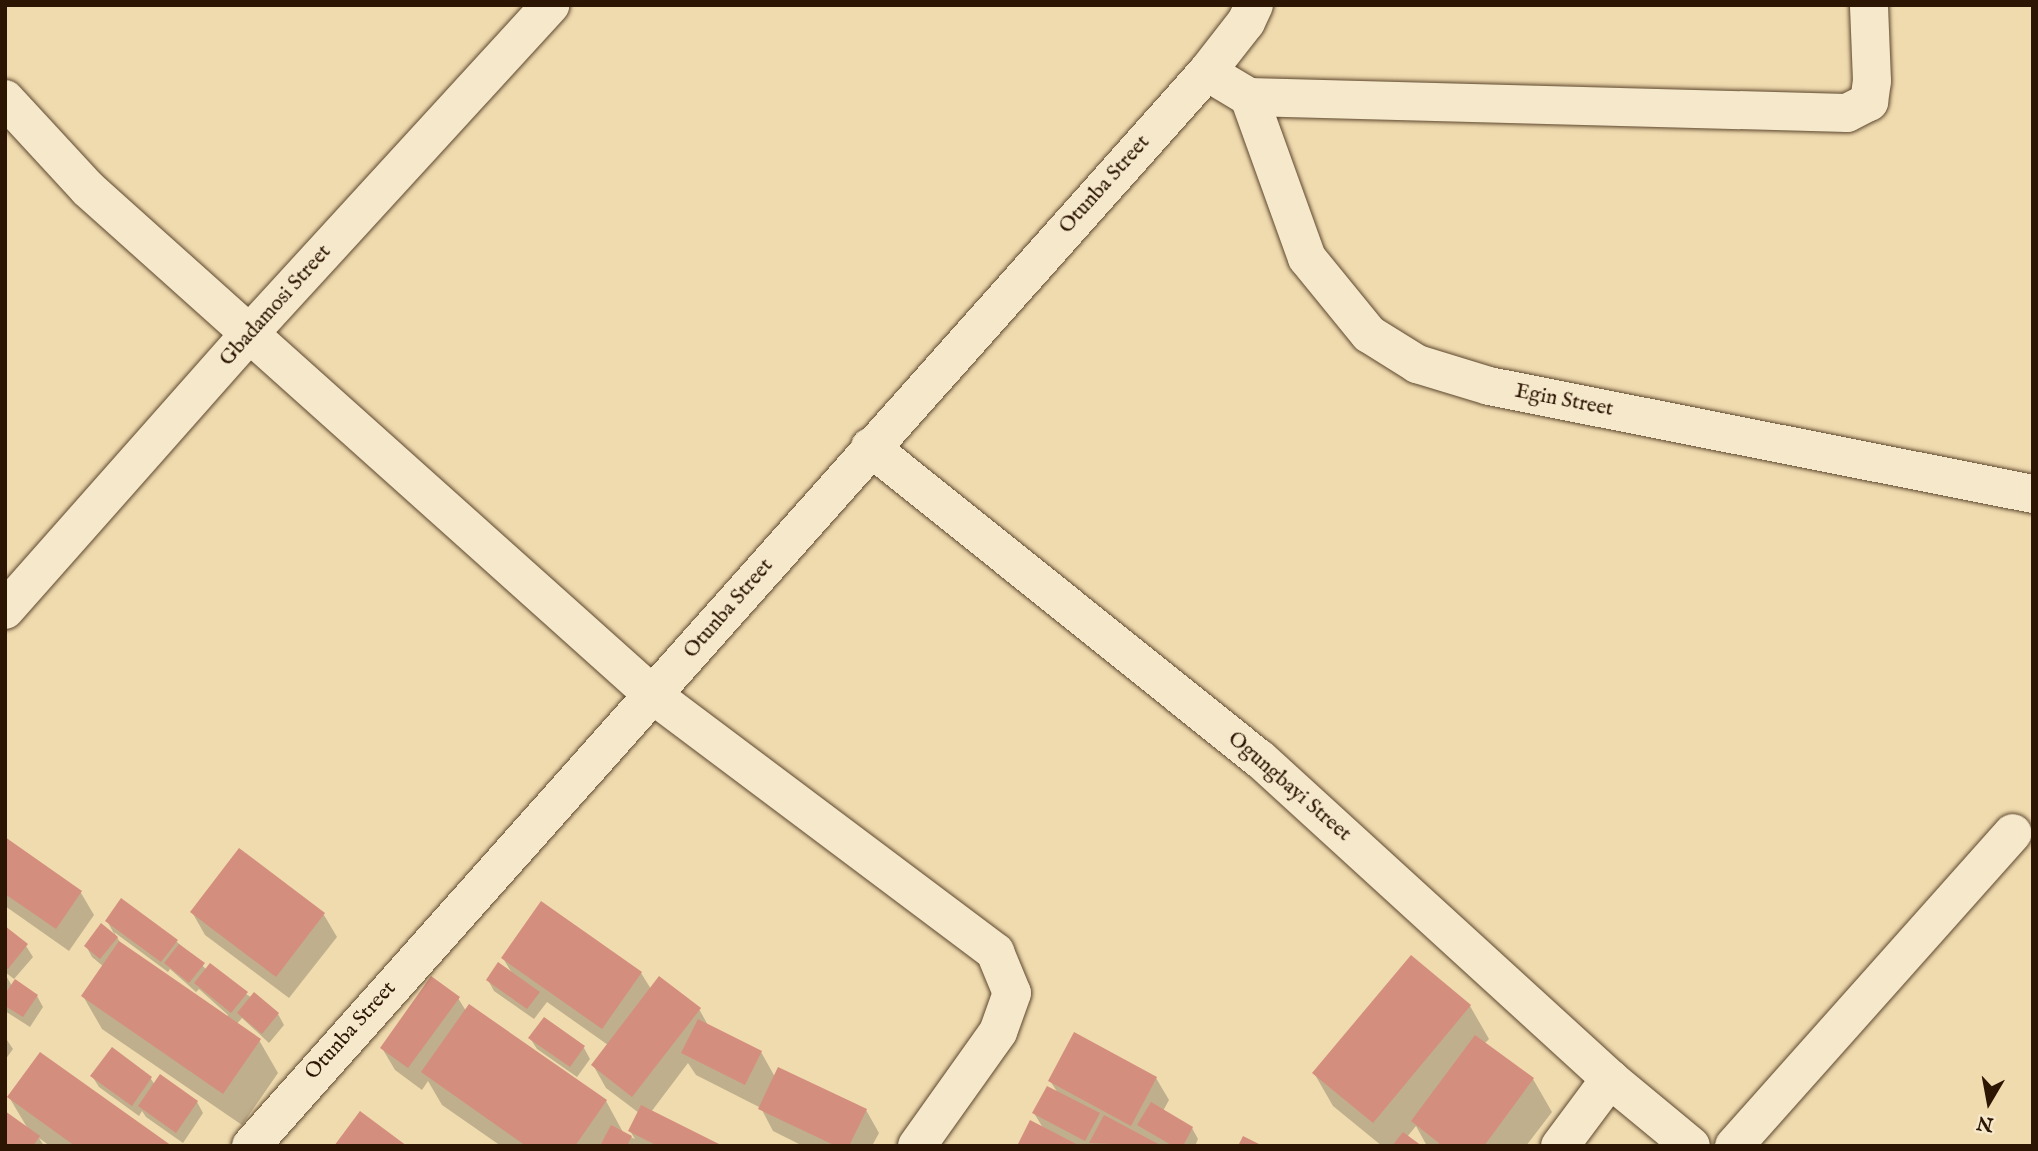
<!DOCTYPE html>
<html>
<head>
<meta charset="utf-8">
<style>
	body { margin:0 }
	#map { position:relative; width:2038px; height:1151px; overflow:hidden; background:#f0dbaf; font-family:"IM FELL English",serif }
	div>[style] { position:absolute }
	.shadow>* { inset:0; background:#0003 }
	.building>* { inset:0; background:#d48e7d }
	.roads { filter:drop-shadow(0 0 2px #5d472e) drop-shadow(0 0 2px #5d472e) }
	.minor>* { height:38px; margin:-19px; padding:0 19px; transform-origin:19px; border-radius:19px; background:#f5e8cb }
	span { translate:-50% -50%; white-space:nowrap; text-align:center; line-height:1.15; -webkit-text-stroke:7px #f5e8cb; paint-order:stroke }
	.street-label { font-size:21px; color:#2c1603 }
	.frame { position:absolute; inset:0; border:7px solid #2c1603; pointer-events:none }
	.north { position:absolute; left:1954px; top:1067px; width:70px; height:70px; -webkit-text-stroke:5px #f5e8cb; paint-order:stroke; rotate:190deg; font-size:19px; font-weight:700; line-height:28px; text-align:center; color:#2c1603 }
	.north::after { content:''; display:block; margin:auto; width:24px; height:32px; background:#2c1603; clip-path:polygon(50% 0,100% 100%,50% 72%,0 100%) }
</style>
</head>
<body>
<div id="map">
	<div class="shadow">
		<i style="clip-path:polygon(5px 839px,81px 893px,94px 915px,69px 951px,5px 906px)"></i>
		<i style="clip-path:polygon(240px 850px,324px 915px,337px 937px,289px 998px,205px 935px,192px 912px)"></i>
		<i style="clip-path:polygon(evenodd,107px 921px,176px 941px,207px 970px,278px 1014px,284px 1025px,269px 1043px,242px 1018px,236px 1025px,259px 1040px,278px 1073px,242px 1125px,102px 1029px,83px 996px,104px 967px,92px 957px,86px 946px,116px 937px,107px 921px,114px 932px,168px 972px,170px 969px,196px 992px,199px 989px,228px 1015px,226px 1018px,121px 944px,114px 932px)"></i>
		<i style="clip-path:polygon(5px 928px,26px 946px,33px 957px,14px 979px,5px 972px)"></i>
		<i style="clip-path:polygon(503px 958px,641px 973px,651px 989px,699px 1009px,709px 1027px,761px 1052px,775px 1077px,866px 1110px,879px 1133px,872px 1146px,803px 1146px,773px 1131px,761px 1108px,696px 1075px,688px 1063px,651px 1112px,719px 1146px,501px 1146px,442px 1105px,428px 1081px,422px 1090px,395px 1070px,382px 1048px,458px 998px,466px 1011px,606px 1101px,624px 1134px,635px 1139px,630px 1131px,639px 1113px,606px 1088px,593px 1065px,608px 1045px,547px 1002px,534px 1019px,494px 991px,488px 980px,513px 975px)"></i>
		<i style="clip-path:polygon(5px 974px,12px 986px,37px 996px,43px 1007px,30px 1027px,5px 1011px)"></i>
		<i style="clip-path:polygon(1470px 1006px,1489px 1039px,1484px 1044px,1533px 1079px,1552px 1112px,1526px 1146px,1427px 1146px,1416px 1126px,1407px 1137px,1419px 1146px,1382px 1146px,1333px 1106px,1314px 1073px)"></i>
		<i style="clip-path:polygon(5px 1037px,13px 1049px,5px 1060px)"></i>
		<i style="clip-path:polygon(530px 1038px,584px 1048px,590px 1059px,577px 1077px,537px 1049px)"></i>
		<i style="clip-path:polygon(112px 1050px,151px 1079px,155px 1085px,197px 1102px,203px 1113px,183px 1143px,146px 1117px,142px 1111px,139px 1116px,99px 1087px,92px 1076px)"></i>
		<i style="clip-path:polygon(1156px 1078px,1169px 1100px,1163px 1111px,1192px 1128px,1198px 1139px,1195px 1146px,1019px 1146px,1043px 1128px,1034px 1113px,1058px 1093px,1050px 1081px)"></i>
		<i style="clip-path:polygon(9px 1097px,169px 1146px,50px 1146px,39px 1138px,44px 1146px,5px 1146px,28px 1129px)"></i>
	</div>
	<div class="building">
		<i style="clip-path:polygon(5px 837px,82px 891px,56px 929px,5px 894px)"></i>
		<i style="clip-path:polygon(239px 848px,325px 913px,276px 977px,190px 912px)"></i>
		<i style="clip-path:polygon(121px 898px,178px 940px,161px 962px,105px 921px)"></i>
		<i style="clip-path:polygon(541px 901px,642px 972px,602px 1029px,501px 958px)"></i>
		<i style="clip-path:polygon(101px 923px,118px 937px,100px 959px,84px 946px)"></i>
		<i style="clip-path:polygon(5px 926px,28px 944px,8px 969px,5px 967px)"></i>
		<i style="clip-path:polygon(119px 941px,261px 1039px,223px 1094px,81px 996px)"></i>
		<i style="clip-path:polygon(179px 944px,205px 963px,189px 983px,164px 963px)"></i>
		<i style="clip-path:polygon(1411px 955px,1471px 1005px,1373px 1123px,1312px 1073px)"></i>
		<i style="clip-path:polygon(498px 962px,540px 992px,527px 1009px,486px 980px)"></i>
		<i style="clip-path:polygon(210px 963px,248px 992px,231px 1013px,194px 983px)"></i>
		<i style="clip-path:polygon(431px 976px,460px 997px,408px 1068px,380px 1048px)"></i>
		<i style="clip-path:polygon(659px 976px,701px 1008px,632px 1097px,591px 1065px)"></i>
		<i style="clip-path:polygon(15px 979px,38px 995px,23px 1017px,5px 1006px,5px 994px)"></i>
		<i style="clip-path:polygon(254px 992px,279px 1013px,262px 1034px,237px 1013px)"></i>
		<i style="clip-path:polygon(469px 1004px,607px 1100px,575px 1146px,526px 1146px,421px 1072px)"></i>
		<i style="clip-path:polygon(544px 1017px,585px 1046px,570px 1067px,528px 1038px)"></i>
		<i style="clip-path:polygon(698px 1019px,762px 1051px,745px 1085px,681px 1053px)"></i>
		<i style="clip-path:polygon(1074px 1032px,1157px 1077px,1131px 1126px,1048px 1081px)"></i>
		<i style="clip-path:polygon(1475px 1035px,1534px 1078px,1484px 1146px,1437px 1146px,1439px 1143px,1411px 1121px)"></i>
		<i style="clip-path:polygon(112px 1047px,152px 1077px,132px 1106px,90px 1076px)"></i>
		<i style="clip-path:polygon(40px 1052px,172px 1146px,75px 1146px,7px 1097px)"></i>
		<i style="clip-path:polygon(778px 1067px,867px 1109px,849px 1146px,836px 1146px,758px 1109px)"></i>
		<i style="clip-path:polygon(160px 1074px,198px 1101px,176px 1133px,138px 1106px)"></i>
		<i style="clip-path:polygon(1047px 1086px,1100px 1113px,1085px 1141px,1032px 1113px)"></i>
		<i style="clip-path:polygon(1151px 1102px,1193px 1127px,1183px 1146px,1173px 1146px,1137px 1125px)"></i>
		<i style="clip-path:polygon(641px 1105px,723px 1146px,658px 1146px,628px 1131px)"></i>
		<i style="clip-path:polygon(5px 1111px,40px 1136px,33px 1146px,5px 1146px)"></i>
		<i style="clip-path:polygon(360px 1111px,407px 1146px,334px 1146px)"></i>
		<i style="clip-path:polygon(1104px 1115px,1162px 1146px,1089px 1143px)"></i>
		<i style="clip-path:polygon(1030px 1120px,1080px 1146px,1017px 1146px)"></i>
		<i style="clip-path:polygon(611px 1125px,632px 1136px,627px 1146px,600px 1146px)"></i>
		<i style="clip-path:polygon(1403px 1132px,1422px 1146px,1392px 1146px)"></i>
		<i style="clip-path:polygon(1243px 1136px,1263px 1146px,1238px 1146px)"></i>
	</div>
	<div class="roads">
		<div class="minor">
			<i style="left:1254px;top:5px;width:19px;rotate:115deg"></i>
			<i style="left:1246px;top:22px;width:63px;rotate:128deg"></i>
			<i style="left:1207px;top:72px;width:49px;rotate:30.8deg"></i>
			<i style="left:1249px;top:97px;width:598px;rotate:1.53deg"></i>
			<i style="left:1847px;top:113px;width:25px;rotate:-27deg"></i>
			<i style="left:1869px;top:102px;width:21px;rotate:-82deg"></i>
			<i style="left:1872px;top:81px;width:76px;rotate:-92.3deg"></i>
			<i style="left:1249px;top:97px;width:171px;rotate:70.2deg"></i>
			<i style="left:1307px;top:258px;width:98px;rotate:50.8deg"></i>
			<i style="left:1369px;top:334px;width:57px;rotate:32deg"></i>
			<i style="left:1417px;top:364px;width:75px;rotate:17deg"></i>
			<i style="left:1489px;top:386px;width:555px;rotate:11.23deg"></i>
			<i style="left:5px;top:99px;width:122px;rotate:47.3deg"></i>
			<i style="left:88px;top:189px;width:758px;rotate:41.85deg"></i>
			<i style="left:653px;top:695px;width:428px;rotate:36.9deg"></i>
			<i style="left:995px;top:952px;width:44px;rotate:67.5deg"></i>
			<i style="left:1012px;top:993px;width:41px;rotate:109.7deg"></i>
			<i style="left:998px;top:1032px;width:140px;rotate:125.4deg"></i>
			<i style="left:870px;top:447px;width:499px;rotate:38.7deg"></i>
			<i style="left:1260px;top:759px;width:474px;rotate:42.4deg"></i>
			<i style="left:1610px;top:1079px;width:105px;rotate:39.6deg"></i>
			<i style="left:5px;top:610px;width:368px;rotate:-48.5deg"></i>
			<i style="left:249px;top:334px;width:446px;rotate:-47.5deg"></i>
			<i style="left:251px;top:1146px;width:1438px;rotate:-48.33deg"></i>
			<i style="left:1560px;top:1146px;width:84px;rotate:-53.3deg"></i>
			<i style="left:1734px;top:1146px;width:419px;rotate:-48.3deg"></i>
		</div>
	</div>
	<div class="street-label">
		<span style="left:1105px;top:185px;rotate:-48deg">Otunba Street</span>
		<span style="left:276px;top:306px;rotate:-48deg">Gbadamosi Street</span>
		<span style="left:1564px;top:401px;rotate:11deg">Egin Street</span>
		<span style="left:729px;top:609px;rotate:-49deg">Otunba Street</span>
		<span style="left:1289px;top:787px;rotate:41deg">Ogungbayi Street</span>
		<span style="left:351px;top:1031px;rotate:-48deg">Otunba Street</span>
	</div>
	<div class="frame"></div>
	<div class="north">N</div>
</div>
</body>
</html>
